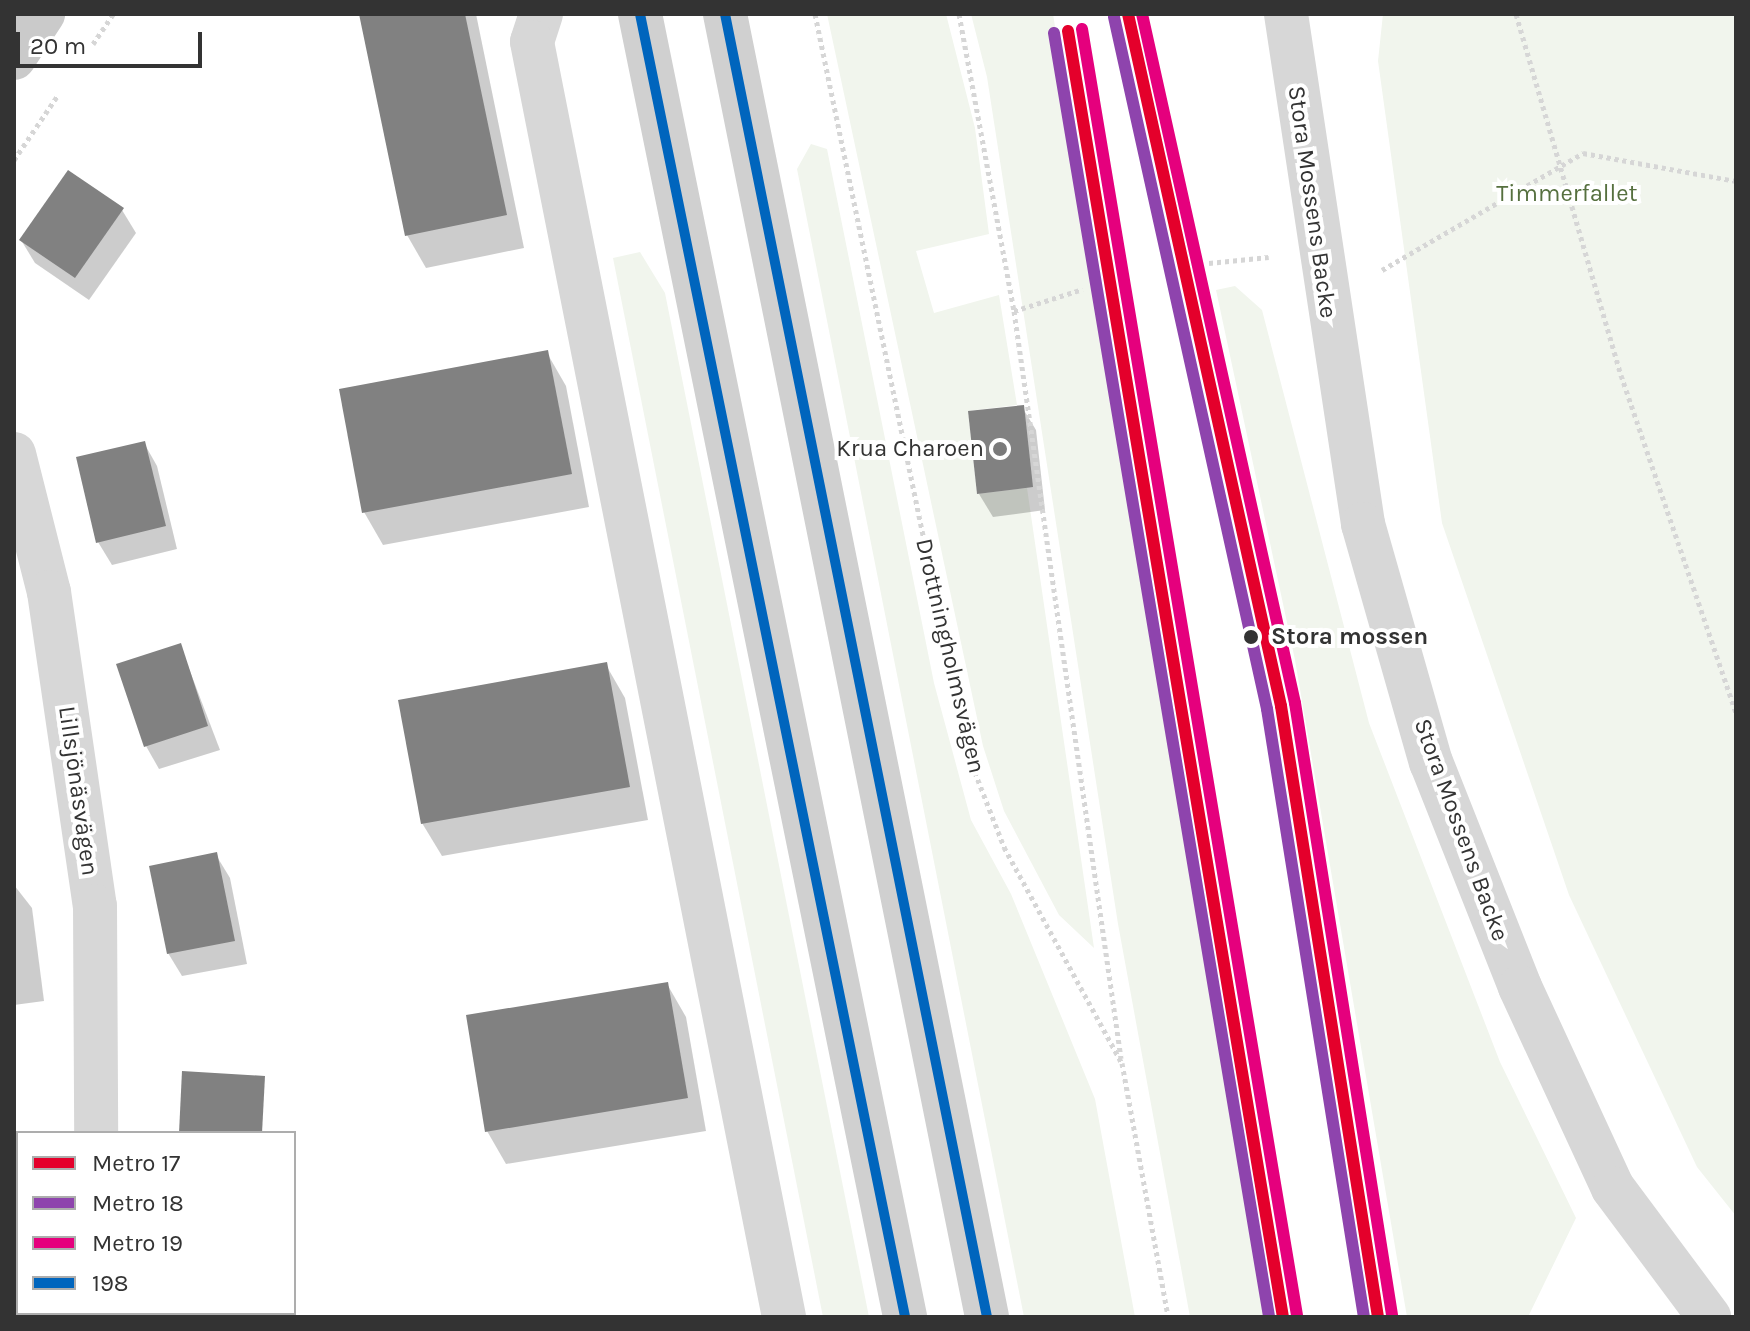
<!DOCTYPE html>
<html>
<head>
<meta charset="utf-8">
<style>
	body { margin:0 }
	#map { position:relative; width:1750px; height:1331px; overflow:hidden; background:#fff; font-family:Karla,sans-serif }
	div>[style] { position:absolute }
	.green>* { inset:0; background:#f1f5ed }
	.shadow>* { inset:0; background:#0003 }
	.building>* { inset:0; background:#818181 }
	.path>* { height:5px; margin-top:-2.5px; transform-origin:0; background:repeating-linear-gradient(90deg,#d6d6d6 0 4px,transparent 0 8px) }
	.minor>* { height:44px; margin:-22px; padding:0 22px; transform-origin:22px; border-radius:22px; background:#d7d7d7 }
	.tertiary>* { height:44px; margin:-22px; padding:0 22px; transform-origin:22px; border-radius:22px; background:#d7d7d7 }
	.secondary>* { height:44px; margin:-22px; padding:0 22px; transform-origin:22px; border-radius:22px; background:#d0d0d0 }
	.primary>* { height:44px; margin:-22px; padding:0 22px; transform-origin:22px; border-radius:22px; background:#cacaca }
	.bus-1>* { height:10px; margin:-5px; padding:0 5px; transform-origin:5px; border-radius:5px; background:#0065bd }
	.metro-1>* { height:12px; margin:-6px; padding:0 6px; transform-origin:6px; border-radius:6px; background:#e4002b }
	.metro-2>* { height:12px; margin:-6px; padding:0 6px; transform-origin:6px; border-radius:6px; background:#8e44ad }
	.metro-3>* { height:12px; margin:-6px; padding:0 6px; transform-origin:6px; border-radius:6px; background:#e5007d }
	.dots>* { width:22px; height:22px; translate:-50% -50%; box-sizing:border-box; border:4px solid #fff; border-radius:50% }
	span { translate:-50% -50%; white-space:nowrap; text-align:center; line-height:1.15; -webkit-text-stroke:8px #fff; paint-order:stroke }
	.park-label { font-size:24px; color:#56703f }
	.street-label { font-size:24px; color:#333 }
	.poi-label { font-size:24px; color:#333 }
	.right { translate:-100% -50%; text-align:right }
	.stop-label { font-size:24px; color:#333; font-weight:700 }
	.left { translate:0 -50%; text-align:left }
	.frame { position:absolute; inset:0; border:16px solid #333; pointer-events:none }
	.legend { position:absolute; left:16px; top:1131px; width:280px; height:184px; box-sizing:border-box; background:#fff; border:2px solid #adadad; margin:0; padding:10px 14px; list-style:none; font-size:24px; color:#333 }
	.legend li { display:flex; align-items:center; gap:16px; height:40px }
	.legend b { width:40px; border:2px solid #adadad }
	.scale { position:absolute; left:16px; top:32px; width:186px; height:36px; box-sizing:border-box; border:4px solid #333; border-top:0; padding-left:10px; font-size:24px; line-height:28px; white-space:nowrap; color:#333; -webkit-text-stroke:6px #fff; paint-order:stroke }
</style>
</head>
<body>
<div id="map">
	<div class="green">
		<i style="clip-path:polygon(827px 14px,946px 14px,975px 128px,989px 234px,916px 251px,934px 313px,999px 295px,1017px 405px,968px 411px,977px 494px,1027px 488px,1094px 948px,1059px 915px,1004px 811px,983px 746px)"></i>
		<i style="clip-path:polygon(971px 14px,1053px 14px,1265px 1317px,1190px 1317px,1118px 924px,987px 77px)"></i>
		<i style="clip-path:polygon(1383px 14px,1736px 14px,1736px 1216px,1697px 1167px,1569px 895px,1442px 523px,1378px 61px)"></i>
		<i style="clip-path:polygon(811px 144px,827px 149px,934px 683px,971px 820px,1011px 894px,1095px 1099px,1135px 1317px,1024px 1317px,797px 169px)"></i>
		<i style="clip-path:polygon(640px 252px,665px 293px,869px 1317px,823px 1317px,613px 258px)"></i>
		<i style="clip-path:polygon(1235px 286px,1262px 310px,1369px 723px,1500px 1062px,1576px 1218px,1528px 1317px,1407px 1317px,1295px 660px,1216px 290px)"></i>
	</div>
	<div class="shadow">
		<i style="clip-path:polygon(361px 14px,476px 14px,524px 248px,426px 268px,407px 235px)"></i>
		<i style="clip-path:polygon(122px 210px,136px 233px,89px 300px,35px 263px,21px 240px)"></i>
		<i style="clip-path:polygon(547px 353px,566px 386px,589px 507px,383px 545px,364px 512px)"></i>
		<i style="clip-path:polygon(1022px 407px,1036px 430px,1045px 510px,993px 517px,979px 494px)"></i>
		<i style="clip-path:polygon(144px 443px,157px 466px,177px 549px,112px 565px,98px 542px)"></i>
		<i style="clip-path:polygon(180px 645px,220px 750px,159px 769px,146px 746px)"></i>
		<i style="clip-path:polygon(606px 665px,625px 698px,648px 820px,442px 856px,422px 823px)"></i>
		<i style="clip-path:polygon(216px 855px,230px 878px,247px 964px,182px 976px,168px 953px)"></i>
		<i style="clip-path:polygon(14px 885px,32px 908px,44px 1001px,14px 1005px)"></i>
		<i style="clip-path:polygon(667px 984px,686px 1017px,706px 1131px,506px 1164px,487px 1131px)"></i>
	</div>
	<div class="building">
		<i style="clip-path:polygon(359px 14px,465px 14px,507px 215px,405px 236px)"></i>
		<i style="clip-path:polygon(68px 170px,124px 208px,75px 278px,19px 240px)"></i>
		<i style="clip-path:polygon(548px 350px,572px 474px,362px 513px,339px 389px)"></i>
		<i style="clip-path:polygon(1024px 405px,1033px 487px,977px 494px,968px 411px)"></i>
		<i style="clip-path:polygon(145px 441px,166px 526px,96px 543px,76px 457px)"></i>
		<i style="clip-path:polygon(181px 643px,208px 726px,144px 747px,116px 664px)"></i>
		<i style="clip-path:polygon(607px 662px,630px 787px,421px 824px,398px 700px)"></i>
		<i style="clip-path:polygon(217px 852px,235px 941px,167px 954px,149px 866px)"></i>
		<i style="clip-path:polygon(668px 982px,688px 1098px,485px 1132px,466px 1015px)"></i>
		<i style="clip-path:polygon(182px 1071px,265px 1076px,262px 1133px,179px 1133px)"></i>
	</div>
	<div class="path">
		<i style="left:815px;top:14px;width:759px;rotate:78.29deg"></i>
		<i style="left:969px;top:757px;width:97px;rotate:68.7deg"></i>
		<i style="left:1004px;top:847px;width:246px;rotate:61.4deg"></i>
		<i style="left:1122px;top:1063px;width:258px;rotate:79.7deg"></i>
		<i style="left:959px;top:14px;width:302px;rotate:79.5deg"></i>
		<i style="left:1014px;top:311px;width:755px;rotate:81.85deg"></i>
		<i style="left:1516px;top:14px;width:376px;rotate:73.8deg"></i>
		<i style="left:1621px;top:375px;width:356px;rotate:71.2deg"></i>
		<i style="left:93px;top:44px;width:36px;rotate:-56deg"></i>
		<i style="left:14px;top:160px;width:78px;rotate:-55.9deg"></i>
		<i style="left:1209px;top:263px;width:60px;rotate:-5.7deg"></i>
		<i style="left:1382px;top:270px;width:233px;rotate:-30.2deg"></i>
		<i style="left:1583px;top:153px;width:156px;rotate:10.4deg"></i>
		<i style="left:1014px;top:311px;width:72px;rotate:-17.7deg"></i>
	</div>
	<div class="minor">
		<i style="left:541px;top:14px;width:29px;rotate:108deg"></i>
		<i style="left:532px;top:42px;width:1300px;rotate:78.82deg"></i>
		<i style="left:14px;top:454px;width:142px;rotate:75.8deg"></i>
		<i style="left:49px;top:592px;width:317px;rotate:81.7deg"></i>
		<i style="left:95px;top:906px;width:227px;rotate:89.7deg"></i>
		<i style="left:96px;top:1317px;width:4px;rotate:-90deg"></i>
	</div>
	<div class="tertiary">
		<i style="left:1286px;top:14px;width:516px;rotate:81.41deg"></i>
		<i style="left:1363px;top:524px;width:248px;rotate:74.1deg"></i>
		<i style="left:1431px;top:762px;width:242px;rotate:68.4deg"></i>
		<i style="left:1520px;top:987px;width:221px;rotate:65.2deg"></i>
		<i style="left:1613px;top:1188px;width:161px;rotate:53.3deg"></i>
	</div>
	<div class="secondary">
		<i style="left:640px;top:14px;width:1330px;rotate:78.5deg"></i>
		<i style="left:725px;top:14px;width:1329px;rotate:78.63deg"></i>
	</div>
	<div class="primary">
		<i style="left:14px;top:58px;width:53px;rotate:-56.6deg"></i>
	</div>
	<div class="bus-1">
		<i style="left:640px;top:14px;width:1330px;rotate:78.5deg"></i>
		<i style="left:725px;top:14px;width:1329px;rotate:78.63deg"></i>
	</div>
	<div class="metro-1">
		<i style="left:1128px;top:14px;width:709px;rotate:77.53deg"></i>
		<i style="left:1281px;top:706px;width:619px;rotate:80.98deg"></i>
		<i style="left:1068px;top:31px;width:1304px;rotate:80.51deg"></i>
	</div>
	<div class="metro-2">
		<i style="left:1114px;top:17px;width:709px;rotate:77.53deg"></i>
		<i style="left:1267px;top:709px;width:616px;rotate:80.94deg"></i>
		<i style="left:1054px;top:33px;width:1302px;rotate:80.49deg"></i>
	</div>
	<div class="metro-3">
		<i style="left:1142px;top:14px;width:706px;rotate:77.48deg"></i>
		<i style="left:1295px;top:703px;width:620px;rotate:80.99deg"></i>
		<i style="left:1082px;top:29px;width:1304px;rotate:80.51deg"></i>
	</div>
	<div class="dots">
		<i style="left:1000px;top:449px;background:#7a7a7a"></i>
		<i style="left:1251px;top:637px;background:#333"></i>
	</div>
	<div class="park-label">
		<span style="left:1567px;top:194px">Timmerfallet</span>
	</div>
	<div class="street-label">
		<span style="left:1312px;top:202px;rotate:82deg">Stora Mossens Backe</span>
		<span style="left:950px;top:656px;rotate:77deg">Drottningholmsvägen</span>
		<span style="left:78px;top:791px;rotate:82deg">Lillsjönäsvägen</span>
		<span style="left:1461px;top:830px;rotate:70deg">Stora Mossens Backe</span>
	</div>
	<div class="poi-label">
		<span class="right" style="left:984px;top:449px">Krua Charoen</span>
	</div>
	<div class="stop-label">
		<span class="left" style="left:1271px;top:637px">Stora mossen</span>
	</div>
	<div class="frame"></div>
	<ul class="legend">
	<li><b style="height:10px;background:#e4002b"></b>Metro 17</li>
	<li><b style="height:10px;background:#8e44ad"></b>Metro 18</li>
	<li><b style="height:10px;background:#e5007d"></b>Metro 19</li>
	<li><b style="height:10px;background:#0065bd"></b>198</li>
	</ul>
	<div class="scale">20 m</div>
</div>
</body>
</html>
